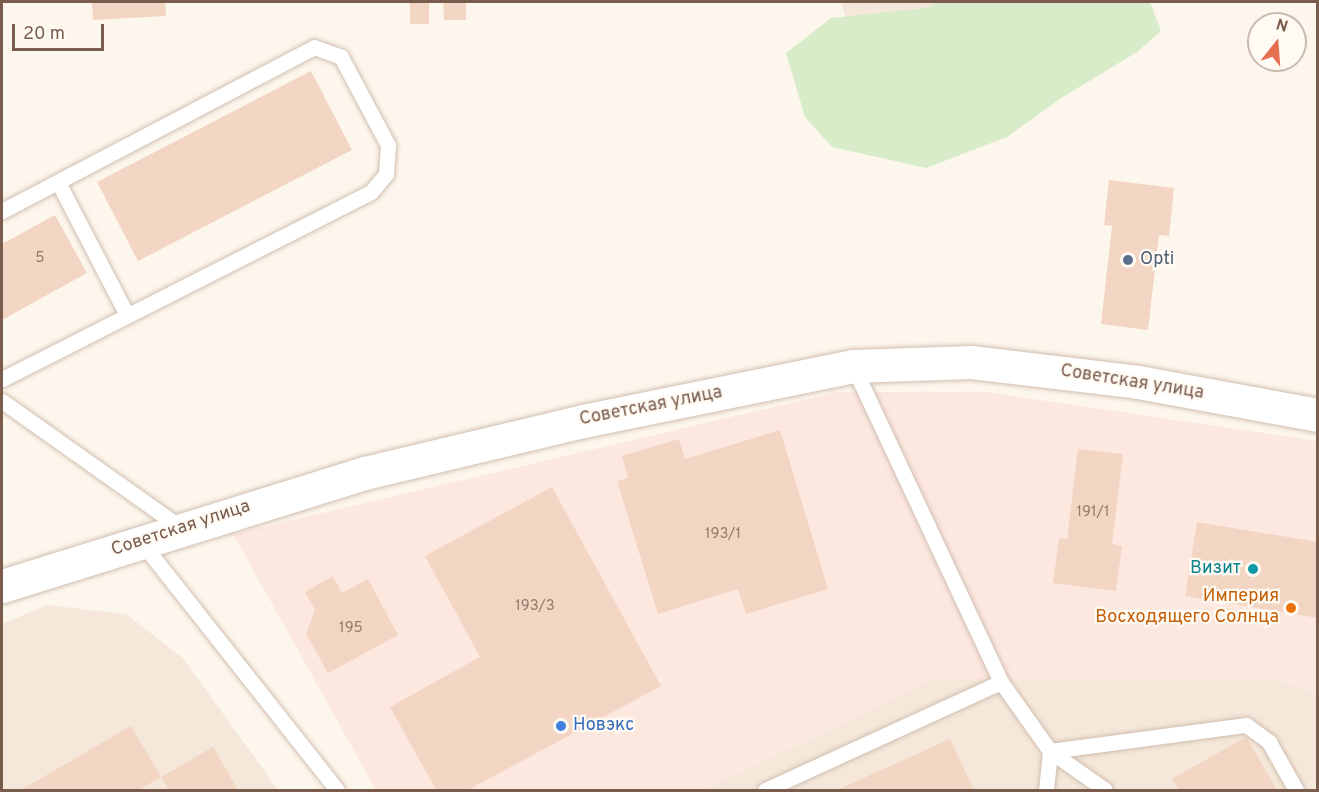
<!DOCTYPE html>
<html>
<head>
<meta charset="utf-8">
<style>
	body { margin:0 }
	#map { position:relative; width:1319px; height:792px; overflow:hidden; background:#fdf6ec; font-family:Overpass,sans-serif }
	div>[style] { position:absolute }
	.residential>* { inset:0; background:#f5e8da }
	.commercial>* { inset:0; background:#fde8e0 }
	.green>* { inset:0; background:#d8ecc9 }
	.building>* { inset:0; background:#f3d5c3 }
	.roads { filter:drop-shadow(0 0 2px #d1beb0) drop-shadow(0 0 2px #d1beb0) }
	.lane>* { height:15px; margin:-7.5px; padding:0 7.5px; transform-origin:7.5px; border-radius:7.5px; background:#fff }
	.secondary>* { height:33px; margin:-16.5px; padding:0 16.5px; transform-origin:16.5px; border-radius:16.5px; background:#fff }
	.dots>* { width:16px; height:16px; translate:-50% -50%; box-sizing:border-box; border:3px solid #fffaf3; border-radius:50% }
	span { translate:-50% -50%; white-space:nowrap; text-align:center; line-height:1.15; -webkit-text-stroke:4.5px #fffaf3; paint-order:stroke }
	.number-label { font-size:15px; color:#987a6a }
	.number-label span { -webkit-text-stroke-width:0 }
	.service-label { font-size:18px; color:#4e5e75 }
	.left { translate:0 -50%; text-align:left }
	.street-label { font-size:18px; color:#7a5c4d }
	.culture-label { font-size:18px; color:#0d838f }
	.right { translate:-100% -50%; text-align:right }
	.food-label { font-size:18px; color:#c56008 }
	.shop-label { font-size:18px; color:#366cbe }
	.frame { position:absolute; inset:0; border:3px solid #7a5c4d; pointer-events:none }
	.north { position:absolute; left:1247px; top:12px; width:60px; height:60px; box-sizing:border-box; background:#fffaf3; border:2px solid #cabbb1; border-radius:50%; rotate:17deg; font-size:16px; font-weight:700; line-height:24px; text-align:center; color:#7a5c4d }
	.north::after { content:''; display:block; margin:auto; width:21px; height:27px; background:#e76f51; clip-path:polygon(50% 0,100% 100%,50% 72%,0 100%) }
	.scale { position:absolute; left:12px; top:24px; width:92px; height:27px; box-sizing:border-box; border:3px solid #7a5c4d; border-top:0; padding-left:8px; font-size:18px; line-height:21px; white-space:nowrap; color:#7a5c4d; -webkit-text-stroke:4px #fffaf3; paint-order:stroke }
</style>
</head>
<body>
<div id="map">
	<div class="residential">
		<i style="clip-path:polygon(841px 2px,970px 2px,855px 55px)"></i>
		<i style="clip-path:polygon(46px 605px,126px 614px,183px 658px,278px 790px,2px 790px,2px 624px)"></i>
		<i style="clip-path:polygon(1112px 678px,1279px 680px,1317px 693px,1317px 790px,703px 790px,932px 680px)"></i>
	</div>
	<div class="commercial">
		<i style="clip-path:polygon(838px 392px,985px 392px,1317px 441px,1317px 693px,1279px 680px,932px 680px,703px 790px,376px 790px,233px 534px)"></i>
	</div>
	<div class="green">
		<i style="clip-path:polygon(939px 2px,1150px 2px,1161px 31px,1137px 52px,1063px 97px,1007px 137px,926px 168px,832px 147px,805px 117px,786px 53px,831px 18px,925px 8px)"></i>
	</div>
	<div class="building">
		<i style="clip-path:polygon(92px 2px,165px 2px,166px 16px,93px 20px)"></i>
		<i style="clip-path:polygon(410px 2px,429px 2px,429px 24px,410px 24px)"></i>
		<i style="clip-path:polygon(443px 2px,466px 2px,466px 20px,444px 20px)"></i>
		<i style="clip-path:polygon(311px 71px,352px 150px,138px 261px,97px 182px)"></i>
		<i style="clip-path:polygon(1109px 180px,1174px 188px,1169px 236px,1159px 235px,1148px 330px,1101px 324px,1112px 226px,1104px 225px)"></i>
		<i style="clip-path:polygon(55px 215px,87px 273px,2px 320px,2px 244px)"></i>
		<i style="clip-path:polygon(780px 430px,828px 589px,746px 614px,738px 589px,658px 614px,617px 481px,628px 478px,622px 456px,679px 439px,685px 459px)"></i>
		<i style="clip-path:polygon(1078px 449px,1123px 454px,1112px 544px,1122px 546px,1116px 591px,1053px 583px,1059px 538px,1067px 539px)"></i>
		<i style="clip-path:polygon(552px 487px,661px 686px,468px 790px,436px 790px,390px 707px,480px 657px,425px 556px)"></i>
		<i style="clip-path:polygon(1197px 522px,1318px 542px,1318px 618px,1185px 596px)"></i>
		<i style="clip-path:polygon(333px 576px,342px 593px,368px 579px,398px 635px,328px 673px,306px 634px,315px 610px,305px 592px)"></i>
		<i style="clip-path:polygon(131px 726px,161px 777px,139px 790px,21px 790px)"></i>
		<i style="clip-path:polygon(1246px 737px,1277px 790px,1179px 790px,1172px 779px)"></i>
		<i style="clip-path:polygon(950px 739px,974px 790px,837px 790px)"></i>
		<i style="clip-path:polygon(213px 747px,238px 790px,169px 790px,161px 777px)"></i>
	</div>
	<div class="roads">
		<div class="lane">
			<i style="left:58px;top:182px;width:148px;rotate:62.6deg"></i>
			<i style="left:2px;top:211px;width:352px;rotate:-27.7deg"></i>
			<i style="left:314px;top:47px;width:29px;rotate:20deg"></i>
			<i style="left:341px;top:57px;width:100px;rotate:61.9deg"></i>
			<i style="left:388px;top:145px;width:29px;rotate:94deg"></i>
			<i style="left:386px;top:174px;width:23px;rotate:130deg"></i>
			<i style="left:371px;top:192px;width:414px;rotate:153.1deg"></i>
			<i style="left:853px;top:366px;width:349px;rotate:64.9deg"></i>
			<i style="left:1001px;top:682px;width:85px;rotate:54.6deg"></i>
			<i style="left:1050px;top:751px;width:198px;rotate:-7.6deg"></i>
			<i style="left:1246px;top:725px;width:29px;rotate:36deg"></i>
			<i style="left:1269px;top:742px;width:55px;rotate:60.6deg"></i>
			<i style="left:2px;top:401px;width:222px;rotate:35.3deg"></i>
			<i style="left:142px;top:543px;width:315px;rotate:51.7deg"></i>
			<i style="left:1050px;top:751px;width:67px;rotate:35.3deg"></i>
			<i style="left:765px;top:790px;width:260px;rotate:-24.6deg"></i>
			<i style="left:1046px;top:790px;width:39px;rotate:-84deg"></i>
		</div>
		<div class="secondary">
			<i style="left:2px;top:586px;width:380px;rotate:-17.3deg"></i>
			<i style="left:365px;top:473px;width:224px;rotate:-13.4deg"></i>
			<i style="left:583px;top:421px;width:276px;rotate:-11.5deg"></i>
			<i style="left:853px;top:366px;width:118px;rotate:-1.9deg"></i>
			<i style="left:971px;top:362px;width:168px;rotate:6.8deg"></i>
			<i style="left:1138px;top:382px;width:183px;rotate:10.4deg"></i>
		</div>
	</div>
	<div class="dots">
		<i style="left:1128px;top:260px;background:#5c6f8a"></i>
		<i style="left:1253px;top:569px;background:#0f9aa8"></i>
		<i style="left:1291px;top:608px;background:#e8710a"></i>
		<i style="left:561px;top:726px;background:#3f7fe0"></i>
	</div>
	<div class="number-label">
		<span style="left:40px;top:259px">5</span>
		<span style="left:1093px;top:513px">191/1</span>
		<span style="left:723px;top:535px">193/1</span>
		<span style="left:535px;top:607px">193/3</span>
		<span style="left:351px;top:629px">195</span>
	</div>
	<div class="service-label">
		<span class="left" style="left:1140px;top:260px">Opti</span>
	</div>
	<div class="street-label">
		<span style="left:1132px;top:383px;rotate:9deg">Советская улица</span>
		<span style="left:651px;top:407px;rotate:-11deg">Советская улица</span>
		<span style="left:181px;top:529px;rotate:-18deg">Советская улица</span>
	</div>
	<div class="culture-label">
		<span class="right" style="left:1241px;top:569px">Визит</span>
	</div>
	<div class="food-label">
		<span class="right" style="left:1279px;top:608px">Империя<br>Восходящего Солнца</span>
	</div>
	<div class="shop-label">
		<span class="left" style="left:573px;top:726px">Новэкс</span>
	</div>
	<div class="frame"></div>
	<div class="north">N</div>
	<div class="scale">20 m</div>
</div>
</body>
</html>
